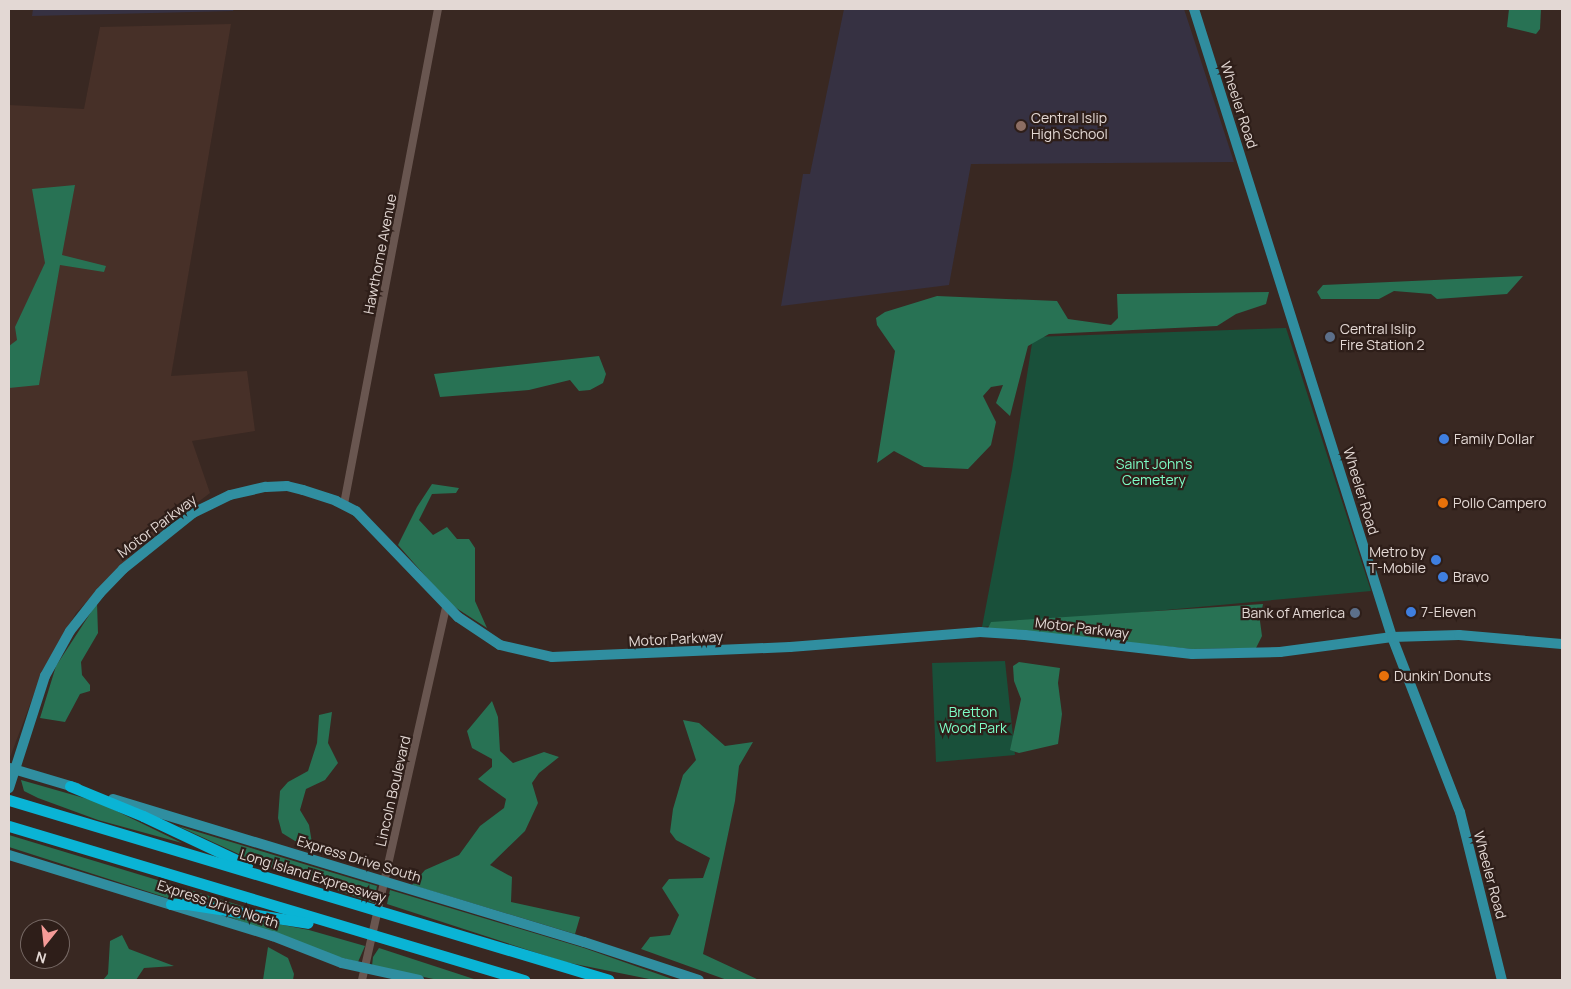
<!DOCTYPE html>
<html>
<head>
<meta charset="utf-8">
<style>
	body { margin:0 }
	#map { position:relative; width:1571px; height:989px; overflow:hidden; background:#392822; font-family:Manrope,sans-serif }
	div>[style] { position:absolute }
	.built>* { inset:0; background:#473028 }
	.education>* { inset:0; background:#363142 }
	.green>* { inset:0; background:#19503a }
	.forest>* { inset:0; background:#287254 }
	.minor>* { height:8px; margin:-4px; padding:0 4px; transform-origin:4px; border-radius:4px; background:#695650 }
	.major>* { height:10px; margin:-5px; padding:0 5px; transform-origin:5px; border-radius:5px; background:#308ea0 }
	.highway>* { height:11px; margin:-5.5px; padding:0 5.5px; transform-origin:5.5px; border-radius:5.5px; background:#0ab4d5 }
	.dots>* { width:14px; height:14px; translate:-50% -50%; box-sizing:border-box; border:2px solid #2e1e19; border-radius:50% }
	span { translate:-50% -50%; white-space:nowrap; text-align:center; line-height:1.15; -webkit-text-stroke:4.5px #2e1e19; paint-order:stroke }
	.street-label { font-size:14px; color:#e3d8d4 }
	.poi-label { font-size:14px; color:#e3d8d4 }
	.left { translate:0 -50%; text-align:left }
	.right { translate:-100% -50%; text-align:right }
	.park-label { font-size:14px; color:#7dfec6 }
	.frame { position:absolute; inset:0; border:10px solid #e3d8d4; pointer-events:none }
	.north { position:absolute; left:20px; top:919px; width:50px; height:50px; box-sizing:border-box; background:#2e1e19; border:1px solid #766864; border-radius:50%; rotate:196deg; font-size:14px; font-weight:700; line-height:20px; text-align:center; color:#e3d8d4 }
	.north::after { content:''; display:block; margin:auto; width:18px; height:22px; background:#f59b98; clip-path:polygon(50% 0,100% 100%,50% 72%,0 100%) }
</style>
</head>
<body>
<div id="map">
	<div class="built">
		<i style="clip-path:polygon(231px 24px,171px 376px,247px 371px,255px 431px,192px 441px,210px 493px,139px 547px,76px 613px,43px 670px,9px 760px,9px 105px,84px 109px,100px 27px)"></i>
	</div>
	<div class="education">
		<i style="clip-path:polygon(33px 9px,234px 9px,233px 11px,32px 16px)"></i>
		<i style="clip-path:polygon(844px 9px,1184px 9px,1234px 162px,971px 164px,949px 285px,781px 306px,803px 174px,810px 174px)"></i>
	</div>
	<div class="green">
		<i style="clip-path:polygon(1286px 328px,1371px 591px,982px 627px,1012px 470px,1033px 337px)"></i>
		<i style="clip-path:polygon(1005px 661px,1015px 755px,936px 762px,932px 663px)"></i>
	</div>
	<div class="forest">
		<i style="clip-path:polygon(1509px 9px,1541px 9px,1540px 29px,1536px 34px,1507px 27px)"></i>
		<i style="clip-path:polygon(75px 185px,62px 255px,106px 266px,104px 272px,60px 265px,39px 385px,9px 388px,9px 346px,17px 340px,15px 327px,45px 263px,32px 189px)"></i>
		<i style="clip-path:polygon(1523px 276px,1507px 294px,1437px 299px,1431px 294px,1394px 291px,1379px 299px,1321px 299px,1317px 292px,1323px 285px)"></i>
		<i style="clip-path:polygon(1269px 292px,1266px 304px,1236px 314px,1217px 326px,1049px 334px,1028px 346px,1010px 416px,996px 403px,1003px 385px,991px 387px,983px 396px,996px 422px,991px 445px,968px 469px,924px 467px,894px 451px,877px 463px,895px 351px,877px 325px,876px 318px,885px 312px,937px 296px,1057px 301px,1068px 319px,1111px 325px,1118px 318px,1117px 294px)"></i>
		<i style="clip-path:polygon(599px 356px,606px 374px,603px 383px,590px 390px,579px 391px,570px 380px,529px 390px,440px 397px,434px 374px)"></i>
		<i style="clip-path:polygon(432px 484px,459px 488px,456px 493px,432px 494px,419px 520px,433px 535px,447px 527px,457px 539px,469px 539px,475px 548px,475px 601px,487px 628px,450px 604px,398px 545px,417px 507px)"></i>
		<i style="clip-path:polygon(97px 603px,98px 633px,81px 662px,82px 675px,90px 685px,90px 691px,80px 694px,65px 722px,40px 718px,56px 666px)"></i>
		<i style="clip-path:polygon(1263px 604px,1260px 621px,1262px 636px,1256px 648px,1192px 649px,988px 628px,991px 622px)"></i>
		<i style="clip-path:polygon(1019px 662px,1060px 668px,1058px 683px,1062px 714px,1058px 744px,1019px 753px,1010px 750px,1021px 699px,1014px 681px,1013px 666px)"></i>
		<i style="clip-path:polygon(492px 701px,498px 717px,500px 751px,513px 763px,544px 752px,559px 757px,539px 773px,532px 783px,538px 803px,525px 831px,490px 865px,512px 877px,511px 902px,580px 917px,575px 934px,412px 885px,425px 870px,459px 855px,480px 826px,504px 808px,506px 799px,478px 779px,492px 767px,492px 759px,472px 748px,467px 731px)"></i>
		<i style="clip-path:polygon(332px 712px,328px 743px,338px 763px,325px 780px,306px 789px,300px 810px,309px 825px,312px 843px,295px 841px,282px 833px,278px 818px,280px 791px,288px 782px,308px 771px,317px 743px,319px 715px)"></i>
		<i style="clip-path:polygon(683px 720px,699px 723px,725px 746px,753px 742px,739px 766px,735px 801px,703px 954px,759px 980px,727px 980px,641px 949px,650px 937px,670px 935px,679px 915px,662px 888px,669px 879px,703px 878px,710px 858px,676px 840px,670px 832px,673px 809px,683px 775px,696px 760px)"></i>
		<i style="clip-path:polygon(21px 780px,98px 802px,182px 843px,98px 820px,38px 798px,24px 791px)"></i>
		<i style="clip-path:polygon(178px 826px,377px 886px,374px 903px,258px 863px)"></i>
		<i style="clip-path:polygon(9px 835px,154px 879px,245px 907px,174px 900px,9px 847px)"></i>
		<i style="clip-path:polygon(390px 890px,584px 948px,675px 980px,654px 980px,565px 962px,387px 904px)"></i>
		<i style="clip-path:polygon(219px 913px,309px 930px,365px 946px,358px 962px,331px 955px)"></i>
		<i style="clip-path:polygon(122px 935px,129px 949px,174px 966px,144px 968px,136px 980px,103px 980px,108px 974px,110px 941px)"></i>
		<i style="clip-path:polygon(268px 947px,288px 958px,294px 974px,293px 980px,263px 980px)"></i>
		<i style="clip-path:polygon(379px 948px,477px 980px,438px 980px,372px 966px,373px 957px)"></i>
	</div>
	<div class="minor">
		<i style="left:344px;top:504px;width:504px;rotate:-79.25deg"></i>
		<i style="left:362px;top:980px;width:381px;rotate:-77.3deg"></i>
	</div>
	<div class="major">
		<i style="left:1194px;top:9px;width:658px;rotate:72.5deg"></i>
		<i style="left:1392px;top:637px;width:188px;rotate:68.8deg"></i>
		<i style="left:1460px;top:812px;width:173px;rotate:76deg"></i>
		<i style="left:10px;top:768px;width:70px;rotate:16.6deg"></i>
		<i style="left:9px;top:788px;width:118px;rotate:-72.2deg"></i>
		<i style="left:45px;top:676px;width:51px;rotate:-60.9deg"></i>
		<i style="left:70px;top:631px;width:48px;rotate:-51.7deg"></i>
		<i style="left:100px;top:593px;width:33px;rotate:-46deg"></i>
		<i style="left:123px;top:569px;width:90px;rotate:-38.7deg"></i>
		<i style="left:193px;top:513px;width:41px;rotate:-25.9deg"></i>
		<i style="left:230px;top:495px;width:37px;rotate:-13deg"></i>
		<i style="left:266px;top:487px;width:21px;rotate:-3deg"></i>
		<i style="left:287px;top:486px;width:16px;rotate:14deg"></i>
		<i style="left:303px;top:490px;width:35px;rotate:18deg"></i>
		<i style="left:336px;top:501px;width:22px;rotate:27deg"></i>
		<i style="left:356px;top:511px;width:147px;rotate:46.1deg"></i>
		<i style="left:458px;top:617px;width:50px;rotate:33.7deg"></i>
		<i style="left:500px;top:645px;width:53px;rotate:13deg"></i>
		<i style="left:552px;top:657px;width:238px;rotate:-2.4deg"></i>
		<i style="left:790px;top:647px;width:191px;rotate:-4.5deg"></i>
		<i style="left:980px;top:632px;width:45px;rotate:3.8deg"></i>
		<i style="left:1025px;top:635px;width:168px;rotate:6.5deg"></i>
		<i style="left:1192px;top:654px;width:88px;rotate:-1.3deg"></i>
		<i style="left:1280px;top:652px;width:113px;rotate:-7.6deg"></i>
		<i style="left:1392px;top:637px;width:67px;rotate:-1.7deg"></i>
		<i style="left:1459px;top:635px;width:103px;rotate:5deg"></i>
		<i style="left:113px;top:799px;width:492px;rotate:16.9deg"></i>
		<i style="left:584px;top:942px;width:121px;rotate:18.3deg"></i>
		<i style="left:9px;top:855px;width:276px;rotate:17.1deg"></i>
		<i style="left:273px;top:936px;width:74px;rotate:21.4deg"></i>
		<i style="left:342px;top:963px;width:79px;rotate:12.4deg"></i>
	</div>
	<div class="highway">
		<i style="left:70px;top:786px;width:79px;rotate:22.3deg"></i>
		<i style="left:143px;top:816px;width:115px;rotate:25.2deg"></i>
		<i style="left:9px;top:800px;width:626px;rotate:16.7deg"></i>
		<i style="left:9px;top:826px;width:538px;rotate:16.65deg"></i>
		<i style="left:171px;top:904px;width:16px"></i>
		<i style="left:187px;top:904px;width:122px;rotate:8.9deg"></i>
	</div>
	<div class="dots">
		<i style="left:1021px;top:126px;background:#8d6e63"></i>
		<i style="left:1330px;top:337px;background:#5c6f8a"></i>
		<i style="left:1444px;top:439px;background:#3f7fe0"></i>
		<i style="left:1443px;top:503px;background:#e8710a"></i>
		<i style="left:1436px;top:560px;background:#3f7fe0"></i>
		<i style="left:1443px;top:577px;background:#3f7fe0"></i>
		<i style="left:1411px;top:612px;background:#3f7fe0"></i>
		<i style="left:1355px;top:613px;background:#5c6f8a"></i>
		<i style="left:1384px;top:676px;background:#e8710a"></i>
	</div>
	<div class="street-label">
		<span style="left:1239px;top:105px;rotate:72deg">Wheeler Road</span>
		<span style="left:380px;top:254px;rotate:-79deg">Hawthorne Avenue</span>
		<span style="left:1361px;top:491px;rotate:73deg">Wheeler Road</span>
		<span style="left:157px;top:526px;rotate:-37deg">Motor Parkway</span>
		<span style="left:1082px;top:628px;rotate:7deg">Motor Parkway</span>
		<span style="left:676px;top:639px;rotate:-3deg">Motor Parkway</span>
		<span style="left:393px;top:791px;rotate:-77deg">Lincoln Boulevard</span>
		<span style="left:359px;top:859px;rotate:17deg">Express Drive South</span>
		<span style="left:1490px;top:875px;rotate:75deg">Wheeler Road</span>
		<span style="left:313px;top:876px;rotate:17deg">Long Island Expressway</span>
		<span style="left:218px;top:904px;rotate:18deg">Express Drive North</span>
	</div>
	<div class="poi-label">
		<span class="left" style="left:1031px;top:126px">Central Islip<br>High School</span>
		<span class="left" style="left:1340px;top:337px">Central Islip<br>Fire Station 2</span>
		<span class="left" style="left:1454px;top:439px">Family Dollar</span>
		<span class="left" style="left:1453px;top:503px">Pollo Campero</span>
		<span class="right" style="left:1426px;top:560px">Metro by<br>T-Mobile</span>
		<span class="left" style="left:1453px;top:577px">Bravo</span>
		<span class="left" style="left:1421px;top:612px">7-Eleven</span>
		<span class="right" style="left:1345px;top:613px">Bank of America</span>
		<span class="left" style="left:1394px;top:676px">Dunkin' Donuts</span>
	</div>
	<div class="park-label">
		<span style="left:1154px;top:472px">Saint John's<br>Cemetery</span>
		<span style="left:973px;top:720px">Bretton<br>Wood Park</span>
	</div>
	<div class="frame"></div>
	<div class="north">N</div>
</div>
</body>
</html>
